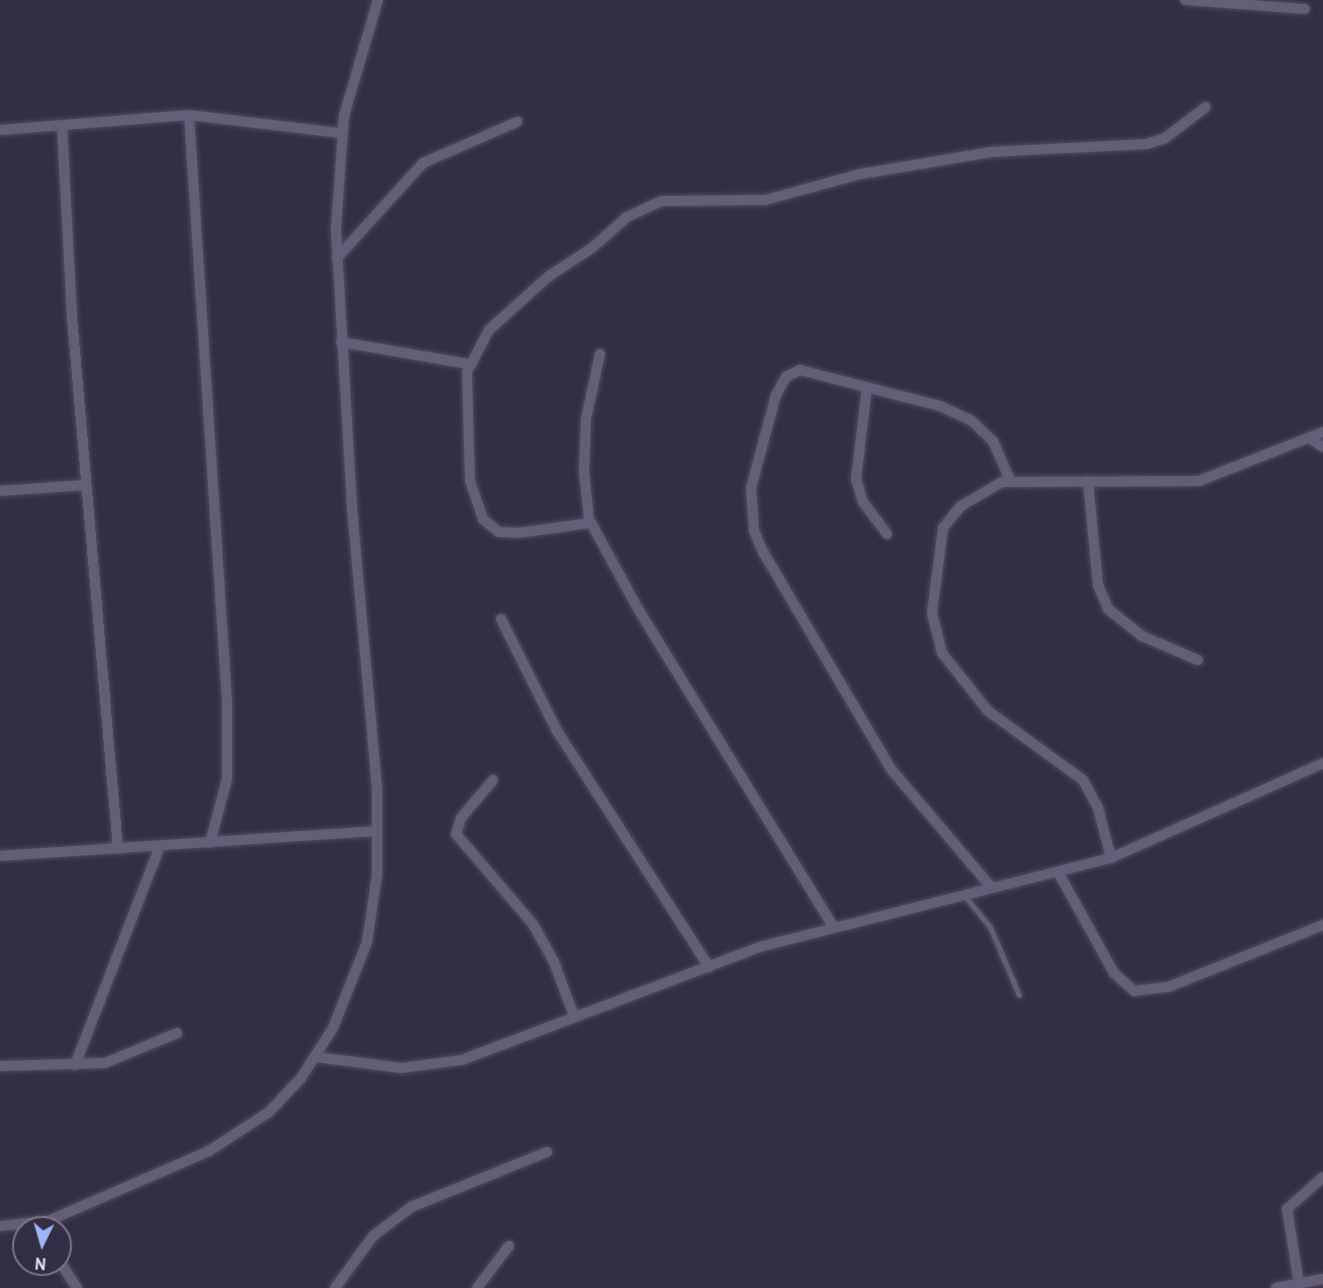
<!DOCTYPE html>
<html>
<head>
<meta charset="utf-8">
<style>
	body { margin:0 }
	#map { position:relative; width:1323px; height:1288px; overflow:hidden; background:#342e45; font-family:Overpass,sans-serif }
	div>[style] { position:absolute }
	.roads { filter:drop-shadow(0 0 2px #504b5e) drop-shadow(0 0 2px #504b5e) }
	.lane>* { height:5px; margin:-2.5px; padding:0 2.5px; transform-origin:2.5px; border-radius:2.5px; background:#635d76 }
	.street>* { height:10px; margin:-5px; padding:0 5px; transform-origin:5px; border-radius:5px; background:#635d76 }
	span { translate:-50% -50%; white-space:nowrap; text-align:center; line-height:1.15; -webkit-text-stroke:4.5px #342e45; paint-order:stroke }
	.north { position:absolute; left:12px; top:1216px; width:60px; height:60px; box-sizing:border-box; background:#342e45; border:2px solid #7a7589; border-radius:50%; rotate:185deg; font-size:16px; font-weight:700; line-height:24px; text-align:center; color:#e3e0ee }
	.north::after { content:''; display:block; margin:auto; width:21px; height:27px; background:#a0b3fd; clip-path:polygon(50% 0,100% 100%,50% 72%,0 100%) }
</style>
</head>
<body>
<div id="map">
	<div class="roads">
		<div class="lane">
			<i style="left:964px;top:895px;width:41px;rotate:50.9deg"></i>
			<i style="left:990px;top:927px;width:74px;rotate:66.9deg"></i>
		</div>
		<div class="street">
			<i style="left:1185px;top:0;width:120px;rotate:4.3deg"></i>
			<i style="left:189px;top:115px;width:587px;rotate:86.29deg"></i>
			<i style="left:227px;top:701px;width:78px;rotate:90deg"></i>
			<i style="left:227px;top:779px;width:66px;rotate:104.9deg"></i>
			<i style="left:62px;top:126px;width:191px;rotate:87deg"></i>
			<i style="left:72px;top:317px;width:534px;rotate:85.06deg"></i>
			<i style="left:0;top:130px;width:190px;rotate:-4.5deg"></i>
			<i style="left:189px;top:115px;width:153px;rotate:6.8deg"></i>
			<i style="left:337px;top:258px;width:128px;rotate:-47.8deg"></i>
			<i style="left:423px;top:163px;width:103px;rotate:-23.6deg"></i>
			<i style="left:341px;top:342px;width:130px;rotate:9.8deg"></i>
			<i style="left:600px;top:354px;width:66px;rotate:102.2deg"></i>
			<i style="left:586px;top:419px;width:52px;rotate:92.2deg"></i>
			<i style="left:584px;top:471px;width:48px;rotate:84.1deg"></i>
			<i style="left:589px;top:519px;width:102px;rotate:61.4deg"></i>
			<i style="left:638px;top:609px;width:374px;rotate:58.4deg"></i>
			<i style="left:867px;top:388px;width:92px;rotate:96.9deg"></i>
			<i style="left:856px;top:479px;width:24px;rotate:73deg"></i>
			<i style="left:863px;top:502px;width:40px;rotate:53deg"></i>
			<i style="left:1311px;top:439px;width:14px;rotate:34deg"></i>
			<i style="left:1088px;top:481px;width:104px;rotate:84.5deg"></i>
			<i style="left:1098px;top:585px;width:26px;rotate:67deg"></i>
			<i style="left:1108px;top:609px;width:43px;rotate:38.5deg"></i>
			<i style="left:1142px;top:636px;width:61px;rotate:23.2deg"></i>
			<i style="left:0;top:491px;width:85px;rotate:-4deg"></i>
			<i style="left:590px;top:523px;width:73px;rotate:172.1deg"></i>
			<i style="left:518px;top:533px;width:19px;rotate:-177deg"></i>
			<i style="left:499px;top:532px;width:21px;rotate:-141deg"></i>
			<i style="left:483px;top:519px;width:40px;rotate:-108.9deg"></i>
			<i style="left:470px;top:481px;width:109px;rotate:-91.6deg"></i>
			<i style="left:467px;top:372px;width:47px;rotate:-62.4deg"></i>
			<i style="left:489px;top:330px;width:81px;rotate:-42deg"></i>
			<i style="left:549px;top:276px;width:51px;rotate:-33.1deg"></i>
			<i style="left:592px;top:248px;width:47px;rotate:-41.5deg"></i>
			<i style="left:627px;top:217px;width:38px;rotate:-25deg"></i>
			<i style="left:662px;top:201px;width:103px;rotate:-0.6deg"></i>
			<i style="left:765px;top:200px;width:99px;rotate:-15.2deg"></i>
			<i style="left:861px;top:174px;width:132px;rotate:-9.6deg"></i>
			<i style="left:991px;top:152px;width:156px;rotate:-2.9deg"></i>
			<i style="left:1147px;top:144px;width:19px;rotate:-18deg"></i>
			<i style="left:1165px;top:138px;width:51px;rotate:-37.1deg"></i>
			<i style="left:501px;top:619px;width:125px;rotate:63.4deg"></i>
			<i style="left:557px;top:731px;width:281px;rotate:57.2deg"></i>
			<i style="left:493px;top:780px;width:50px;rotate:130.1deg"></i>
			<i style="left:461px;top:818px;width:17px;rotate:107deg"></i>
			<i style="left:456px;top:834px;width:118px;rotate:49.5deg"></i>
			<i style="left:533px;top:924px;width:43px;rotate:61.1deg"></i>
			<i style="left:554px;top:962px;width:58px;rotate:69.7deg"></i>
			<i style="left:0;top:856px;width:378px;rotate:-3.8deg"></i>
			<i style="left:1111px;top:858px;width:52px;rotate:-104.6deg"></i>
			<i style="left:1098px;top:808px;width:32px;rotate:-118deg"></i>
			<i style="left:1083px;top:780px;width:117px;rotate:-144deg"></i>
			<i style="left:988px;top:711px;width:74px;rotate:-128.4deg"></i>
			<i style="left:942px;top:653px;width:41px;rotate:-104deg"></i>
			<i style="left:932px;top:613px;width:86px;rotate:-82.6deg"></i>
			<i style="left:943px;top:528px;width:28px;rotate:-51deg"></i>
			<i style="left:961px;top:506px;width:48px;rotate:-30.3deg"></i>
			<i style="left:1002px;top:482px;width:197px;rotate:-0.3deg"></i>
			<i style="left:1199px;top:481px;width:133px;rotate:-21.6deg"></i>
			<i style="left:1058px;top:872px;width:115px;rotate:61deg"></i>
			<i style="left:1114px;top:973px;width:27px;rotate:42deg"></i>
			<i style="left:1134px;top:991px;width:34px;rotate:-7deg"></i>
			<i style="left:1168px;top:987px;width:167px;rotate:-21.8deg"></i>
			<i style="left:991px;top:887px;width:155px;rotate:-130.3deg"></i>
			<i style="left:891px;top:769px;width:252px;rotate:-120.5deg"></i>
			<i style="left:763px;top:552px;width:23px;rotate:-113deg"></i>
			<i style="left:754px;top:531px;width:43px;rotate:-94deg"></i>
			<i style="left:751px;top:488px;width:96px;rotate:-75deg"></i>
			<i style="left:776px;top:395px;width:21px;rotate:-61deg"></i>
			<i style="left:786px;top:377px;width:16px;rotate:-27deg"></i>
			<i style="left:800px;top:370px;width:145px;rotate:14.4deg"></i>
			<i style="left:940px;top:406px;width:35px;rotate:25deg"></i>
			<i style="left:972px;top:421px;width:29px;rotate:44deg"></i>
			<i style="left:993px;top:441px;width:43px;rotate:66.4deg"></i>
			<i style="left:316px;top:1057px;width:86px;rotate:7.4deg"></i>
			<i style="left:401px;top:1068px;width:62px;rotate:-7.5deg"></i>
			<i style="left:462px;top:1060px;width:318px;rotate:-20.8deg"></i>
			<i style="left:759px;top:947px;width:363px;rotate:-14.2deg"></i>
			<i style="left:1111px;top:858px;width:232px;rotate:-24.1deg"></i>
			<i style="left:75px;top:1065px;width:235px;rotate:-68.8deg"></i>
			<i style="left:0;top:1066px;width:105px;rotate:-1.6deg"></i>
			<i style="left:105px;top:1063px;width:78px;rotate:-22.6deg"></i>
			<i style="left:0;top:1226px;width:48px;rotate:-5.9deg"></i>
			<i style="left:48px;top:1221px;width:176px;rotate:-23.5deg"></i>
			<i style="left:209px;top:1151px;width:72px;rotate:-33deg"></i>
			<i style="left:269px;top:1112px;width:47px;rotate:-46.7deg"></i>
			<i style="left:301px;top:1078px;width:59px;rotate:-57.4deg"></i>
			<i style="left:333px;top:1028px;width:92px;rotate:-68.4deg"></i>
			<i style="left:367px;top:942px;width:68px;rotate:-81.5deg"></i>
			<i style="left:377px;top:875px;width:87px;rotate:-90deg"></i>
			<i style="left:377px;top:788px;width:282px;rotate:-95.1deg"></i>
			<i style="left:352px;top:507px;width:279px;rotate:-93.3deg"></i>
			<i style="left:336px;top:228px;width:112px;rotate:-85.9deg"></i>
			<i style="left:344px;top:116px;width:121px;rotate:-73.7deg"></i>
			<i style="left:60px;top:1262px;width:31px;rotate:57deg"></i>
			<i style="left:1299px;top:1284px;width:76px;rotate:-99.1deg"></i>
			<i style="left:1287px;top:1209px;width:48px;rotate:-41.6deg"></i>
			<i style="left:335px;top:1288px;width:64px;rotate:-53.8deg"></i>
			<i style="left:373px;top:1236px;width:48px;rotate:-37.3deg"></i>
			<i style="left:411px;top:1207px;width:147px;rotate:-22deg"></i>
			<i style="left:477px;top:1288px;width:53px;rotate:-52.7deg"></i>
			<i style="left:1276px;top:1288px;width:48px;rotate:-10.8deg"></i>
		</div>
	</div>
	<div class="north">N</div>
</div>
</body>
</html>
